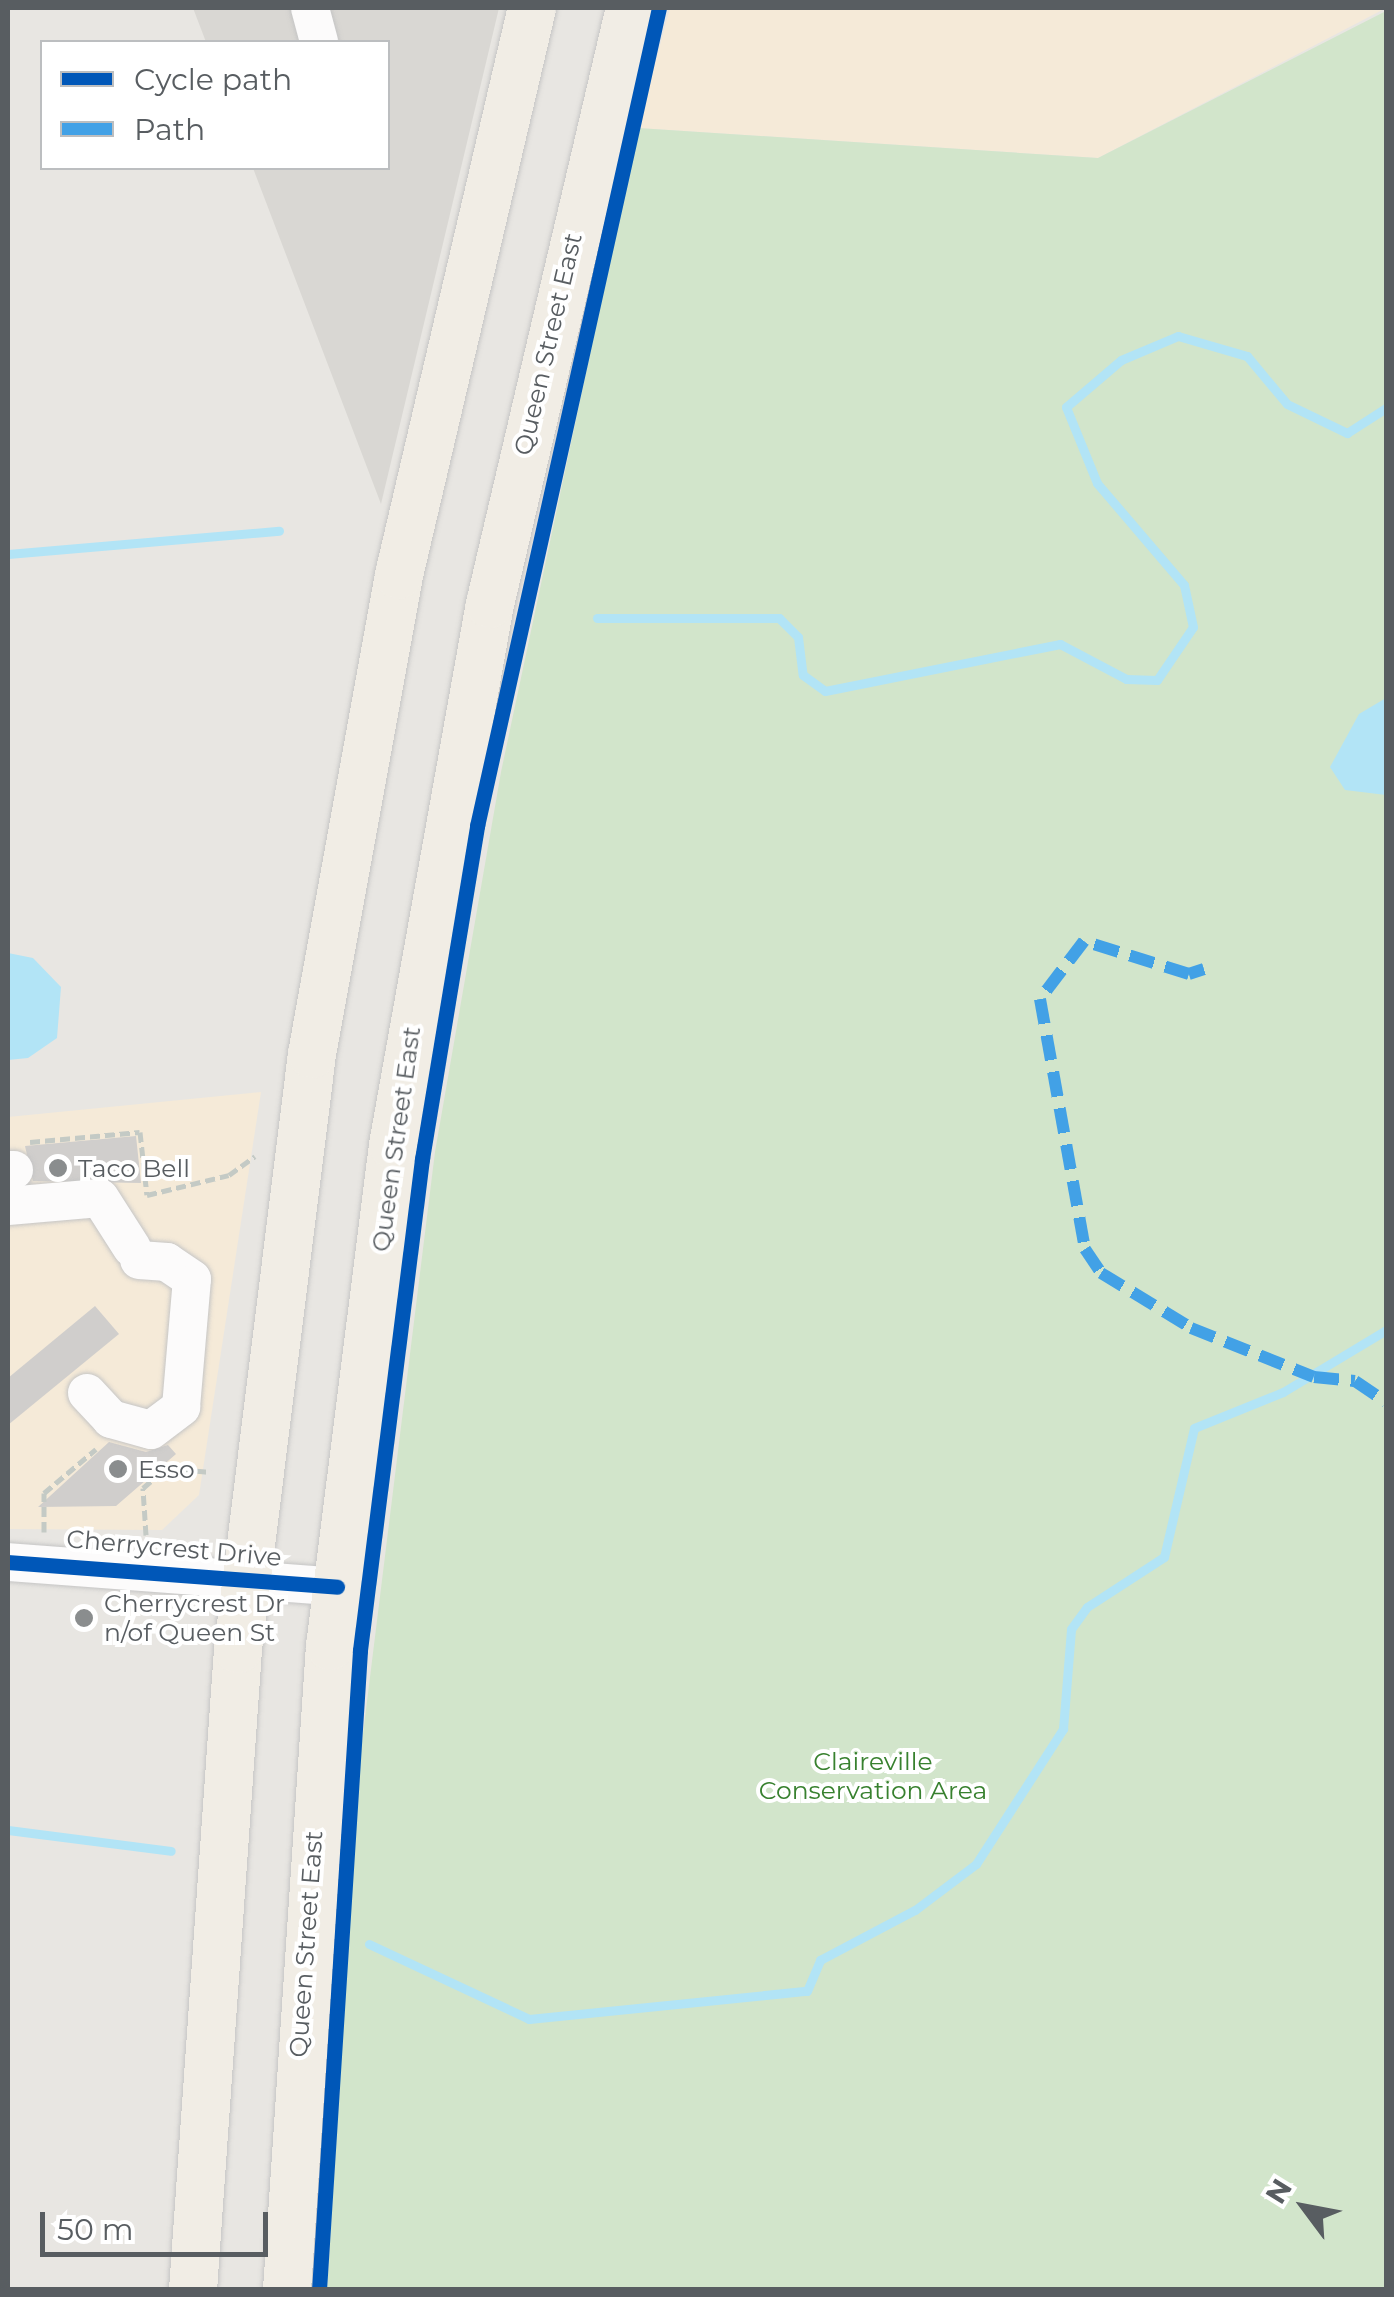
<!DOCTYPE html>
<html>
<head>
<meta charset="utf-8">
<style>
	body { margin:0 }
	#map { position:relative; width:1394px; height:2297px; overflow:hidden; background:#e8e6e2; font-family:Montserrat,sans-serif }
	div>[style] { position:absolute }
	.commercial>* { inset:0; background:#f5ead8 }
	.industrial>* { inset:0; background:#d9d7d3 }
	.green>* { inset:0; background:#d2e5cb }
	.water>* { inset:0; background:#b2e4f6 }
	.stream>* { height:9px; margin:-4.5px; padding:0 4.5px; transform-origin:4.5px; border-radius:4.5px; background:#b2e4f6 }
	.building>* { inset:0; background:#d0cecc }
	.path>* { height:5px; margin-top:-2.5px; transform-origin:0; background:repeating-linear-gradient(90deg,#c4cac5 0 10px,transparent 0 15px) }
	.roads { filter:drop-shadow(0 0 2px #c5c5c5) drop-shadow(0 0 2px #c5c5c5) }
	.minor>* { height:38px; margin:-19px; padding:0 19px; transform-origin:19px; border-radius:19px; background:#fcfbfb }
	.major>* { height:48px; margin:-24px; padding:0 24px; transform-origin:24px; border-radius:24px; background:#f1ede5 }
	.quiet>* { height:12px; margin-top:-6px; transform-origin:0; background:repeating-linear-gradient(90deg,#42a1e6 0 25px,transparent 0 37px) }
	.cycleway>* { height:15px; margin:-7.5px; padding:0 7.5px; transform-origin:7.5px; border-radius:7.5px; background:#0057b8 }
	.dots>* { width:28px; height:28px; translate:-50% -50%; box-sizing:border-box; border:5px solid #fff; border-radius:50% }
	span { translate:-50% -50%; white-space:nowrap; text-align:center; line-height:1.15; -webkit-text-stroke:8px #fff; paint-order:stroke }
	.street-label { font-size:25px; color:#585d61 }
	.poi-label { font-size:25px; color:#585d61 }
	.left { translate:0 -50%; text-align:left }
	.park-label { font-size:25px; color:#38812f }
	.frame { position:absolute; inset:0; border:10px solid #585d61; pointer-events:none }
	.legend { position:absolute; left:40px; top:40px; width:350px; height:130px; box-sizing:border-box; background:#fff; border:2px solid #bcbec0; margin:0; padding:12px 18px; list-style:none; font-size:30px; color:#585d61 }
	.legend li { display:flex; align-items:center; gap:20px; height:50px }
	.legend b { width:50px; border:2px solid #bcbec0 }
	.north { position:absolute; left:1254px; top:2157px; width:100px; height:100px; -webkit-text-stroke:8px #fff; paint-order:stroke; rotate:302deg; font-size:28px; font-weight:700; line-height:40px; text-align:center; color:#585d61 }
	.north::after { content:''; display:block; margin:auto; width:35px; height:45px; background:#585d61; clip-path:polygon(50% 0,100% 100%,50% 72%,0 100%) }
	.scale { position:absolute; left:40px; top:2212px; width:228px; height:45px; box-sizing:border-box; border:5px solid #585d61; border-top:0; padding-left:12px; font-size:30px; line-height:35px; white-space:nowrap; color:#585d61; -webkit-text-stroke:8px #fff; paint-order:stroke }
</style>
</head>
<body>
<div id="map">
	<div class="commercial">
		<i style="clip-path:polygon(670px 8px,1386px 8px,1098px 158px,638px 128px)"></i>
		<i style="clip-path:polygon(261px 1092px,199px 1495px,162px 1530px,8px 1529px,8px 1117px)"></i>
	</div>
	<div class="industrial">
		<i style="clip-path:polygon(193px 8px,499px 8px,381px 504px,253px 168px,388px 168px,388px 42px,206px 42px)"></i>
	</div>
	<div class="green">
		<i style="clip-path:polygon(1386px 11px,1386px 2289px,327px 2290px,360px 1758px,435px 1152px,501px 772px,638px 128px,1098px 158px)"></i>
	</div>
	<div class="water">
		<i style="clip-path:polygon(1386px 698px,1386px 795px,1345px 790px,1330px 767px,1359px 714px)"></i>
		<i style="clip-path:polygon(8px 953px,33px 958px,61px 987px,57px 1038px,28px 1058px,8px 1060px)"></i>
	</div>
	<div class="stream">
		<i style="left:8px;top:554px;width:272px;rotate:-4.9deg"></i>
		<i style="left:597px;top:618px;width:182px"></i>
		<i style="left:779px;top:618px;width:27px;rotate:45deg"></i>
		<i style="left:798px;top:637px;width:38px;rotate:83deg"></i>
		<i style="left:803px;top:675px;width:27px;rotate:36deg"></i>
		<i style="left:825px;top:691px;width:240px;rotate:-11.3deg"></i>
		<i style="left:1060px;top:644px;width:75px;rotate:27.9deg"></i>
		<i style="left:1126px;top:679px;width:31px;rotate:2deg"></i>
		<i style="left:1157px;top:680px;width:64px;rotate:-55.8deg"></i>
		<i style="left:1193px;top:627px;width:43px;rotate:-102.1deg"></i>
		<i style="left:1184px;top:585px;width:134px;rotate:-130.5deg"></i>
		<i style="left:1097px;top:483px;width:82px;rotate:-112.2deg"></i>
		<i style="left:1066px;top:407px;width:72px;rotate:-40.5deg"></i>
		<i style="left:1121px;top:360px;width:62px;rotate:-22.8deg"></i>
		<i style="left:1178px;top:336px;width:72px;rotate:16.2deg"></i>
		<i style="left:1247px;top:356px;width:62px;rotate:50.2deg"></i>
		<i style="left:1287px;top:404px;width:67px;rotate:25.8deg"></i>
		<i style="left:1347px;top:433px;width:46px;rotate:-32.7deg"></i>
		<i style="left:8px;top:1830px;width:164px;rotate:7.3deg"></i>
		<i style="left:369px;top:1944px;width:177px;rotate:25.1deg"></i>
		<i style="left:529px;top:2019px;width:279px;rotate:-5.8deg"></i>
		<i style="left:807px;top:1991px;width:34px;rotate:-67deg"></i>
		<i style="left:820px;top:1960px;width:107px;rotate:-27.8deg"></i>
		<i style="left:915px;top:1910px;width:76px;rotate:-37deg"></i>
		<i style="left:976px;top:1864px;width:161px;rotate:-57.2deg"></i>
		<i style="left:1063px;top:1729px;width:100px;rotate:-85.4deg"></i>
		<i style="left:1071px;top:1629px;width:27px;rotate:-54deg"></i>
		<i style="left:1087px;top:1607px;width:92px;rotate:-33deg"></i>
		<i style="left:1164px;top:1557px;width:132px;rotate:-76.9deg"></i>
		<i style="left:1194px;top:1428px;width:96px;rotate:-22deg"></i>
		<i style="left:1283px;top:1392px;width:120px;rotate:-31deg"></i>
	</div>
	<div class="building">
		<i style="clip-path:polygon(136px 1136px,141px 1183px,33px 1181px,25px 1146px)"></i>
		<i style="clip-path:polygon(95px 1306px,119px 1334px,8px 1425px,8px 1378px)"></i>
		<i style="clip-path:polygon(109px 1442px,146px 1452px,168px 1445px,176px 1454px,116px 1506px,38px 1507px)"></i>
	</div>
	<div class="path">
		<i style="left:30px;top:1142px;width:110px;rotate:-5.2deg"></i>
		<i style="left:140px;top:1132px;width:63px;rotate:83.7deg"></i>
		<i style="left:147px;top:1195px;width:84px;rotate:-13.7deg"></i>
		<i style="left:229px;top:1175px;width:32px;rotate:-36deg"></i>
		<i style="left:44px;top:1532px;width:39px;rotate:-90deg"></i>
		<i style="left:44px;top:1493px;width:68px;rotate:-40.2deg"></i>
		<i style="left:146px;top:1535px;width:47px;rotate:-93.7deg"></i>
		<i style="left:143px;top:1488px;width:30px;rotate:-41deg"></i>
		<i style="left:166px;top:1468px;width:45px;rotate:5.1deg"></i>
	</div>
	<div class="roads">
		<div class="minor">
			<i style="left:310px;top:8px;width:35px;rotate:75deg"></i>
			<i style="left:8px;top:1170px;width:6px"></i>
			<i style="left:8px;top:1206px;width:92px;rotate:-5deg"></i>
			<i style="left:100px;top:1198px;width:59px;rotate:57.4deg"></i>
			<i style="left:87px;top:1393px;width:35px;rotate:47deg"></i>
			<i style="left:111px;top:1419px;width:41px;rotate:15.4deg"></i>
			<i style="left:151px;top:1430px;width:38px;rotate:-37deg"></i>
			<i style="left:181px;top:1407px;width:128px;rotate:-85.1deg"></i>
			<i style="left:192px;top:1279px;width:30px;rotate:-146deg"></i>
			<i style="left:167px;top:1262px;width:28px;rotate:-176deg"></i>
			<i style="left:8px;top:1562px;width:330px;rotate:4.3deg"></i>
		</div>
		<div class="major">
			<i style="left:193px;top:2290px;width:643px;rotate:-85.98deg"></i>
			<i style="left:238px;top:1649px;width:600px;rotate:-82.91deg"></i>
			<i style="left:312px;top:1054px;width:487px;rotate:-79.7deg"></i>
			<i style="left:399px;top:575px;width:582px;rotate:-76.8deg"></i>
			<i style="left:287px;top:2290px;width:645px;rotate:-86.18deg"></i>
			<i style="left:330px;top:1646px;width:505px;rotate:-82.83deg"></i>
			<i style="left:393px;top:1145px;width:550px;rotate:-79.84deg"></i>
			<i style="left:490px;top:604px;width:612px;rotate:-76.78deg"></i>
		</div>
	</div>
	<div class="quiet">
		<i style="left:1204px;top:969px;width:16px;rotate:162deg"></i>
		<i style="left:1189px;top:974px;width:110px;rotate:-162.6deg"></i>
		<i style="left:1084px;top:941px;width:73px;rotate:127.2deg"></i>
		<i style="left:1040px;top:999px;width:254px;rotate:79.8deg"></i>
		<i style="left:1085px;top:1249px;width:29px;rotate:56deg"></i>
		<i style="left:1101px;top:1273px;width:105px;rotate:31.4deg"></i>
		<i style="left:1191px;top:1328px;width:132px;rotate:21.7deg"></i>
		<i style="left:1314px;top:1377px;width:41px;rotate:5.6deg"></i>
		<i style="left:1355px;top:1381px;width:37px;rotate:34deg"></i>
	</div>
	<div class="cycleway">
		<i style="left:8px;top:1562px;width:330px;rotate:4.3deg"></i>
		<i style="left:319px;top:2290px;width:641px;rotate:-86.33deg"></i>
		<i style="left:360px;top:1650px;width:495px;rotate:-82.8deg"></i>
		<i style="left:422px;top:1159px;width:338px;rotate:-80.6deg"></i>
		<i style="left:477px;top:826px;width:838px;rotate:-77.46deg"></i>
	</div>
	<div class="dots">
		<i style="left:58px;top:1168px;background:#8a8d8e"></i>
		<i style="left:118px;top:1469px;background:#8a8d8e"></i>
		<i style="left:84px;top:1618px;background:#8a8d8e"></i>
	</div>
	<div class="street-label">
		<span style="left:548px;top:344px;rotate:-77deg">Queen Street East</span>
		<span style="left:396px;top:1139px;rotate:-82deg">Queen Street East</span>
		<span style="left:174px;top:1548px;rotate:5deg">Cherrycrest Drive</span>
		<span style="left:306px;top:1944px;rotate:-86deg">Queen Street East</span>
	</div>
	<div class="poi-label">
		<span class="left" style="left:78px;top:1168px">Taco Bell</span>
		<span class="left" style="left:138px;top:1469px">Esso</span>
		<span class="left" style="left:104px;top:1618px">Cherrycrest Dr<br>n/of Queen St</span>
	</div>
	<div class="park-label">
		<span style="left:873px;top:1776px">Claireville<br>Conservation Area</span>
	</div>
	<div class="frame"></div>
	<ul class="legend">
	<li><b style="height:12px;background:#0057b8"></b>Cycle path</li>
	<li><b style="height:12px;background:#42a1e6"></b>Path</li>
	</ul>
	<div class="north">N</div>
	<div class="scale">50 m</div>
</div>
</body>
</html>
